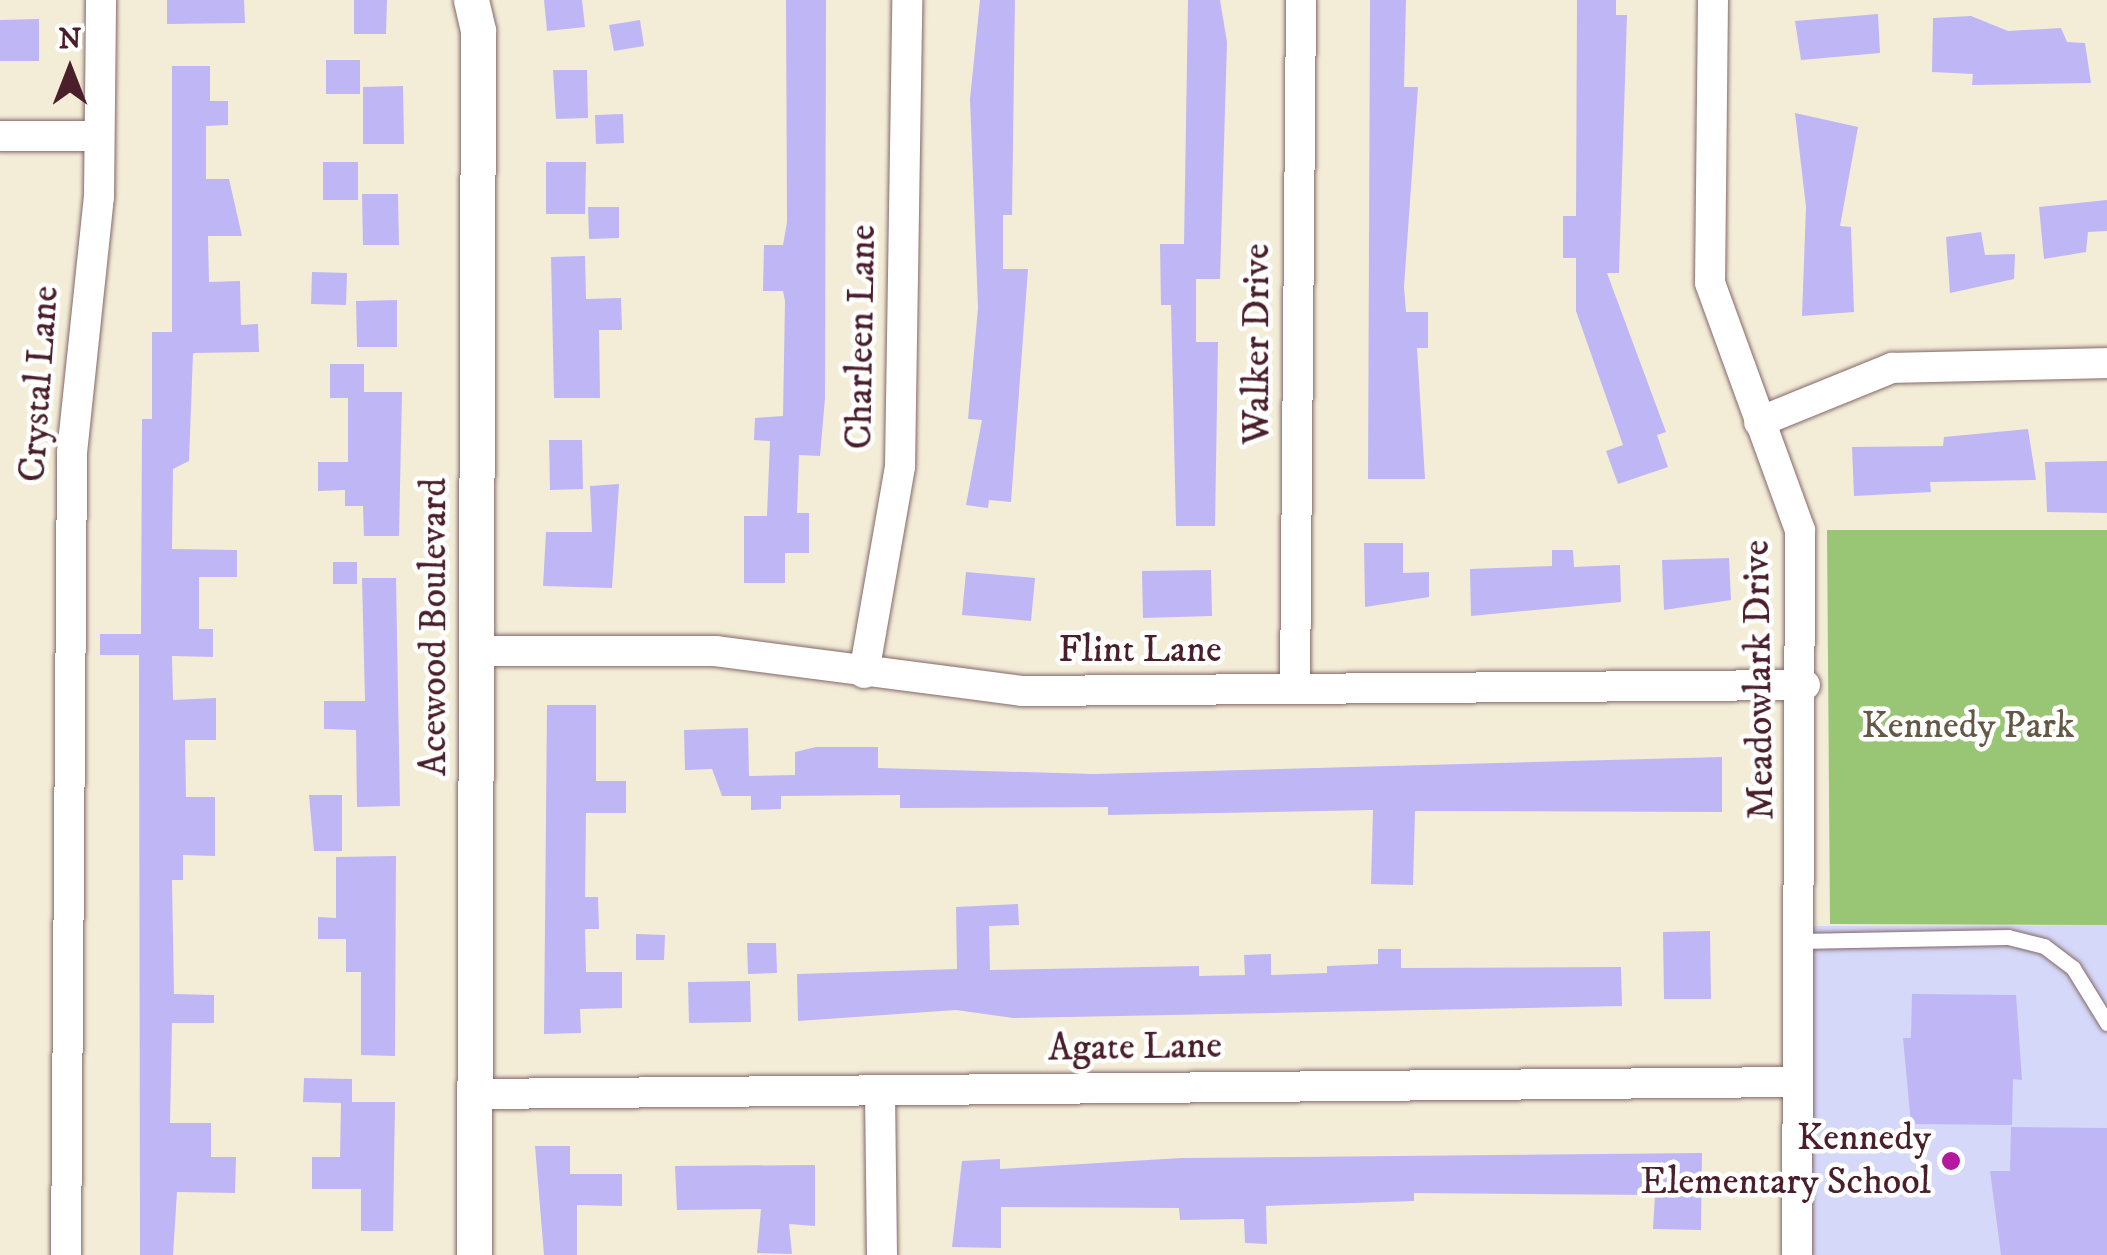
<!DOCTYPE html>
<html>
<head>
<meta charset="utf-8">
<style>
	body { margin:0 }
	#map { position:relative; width:2107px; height:1255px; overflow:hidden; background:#f3edd8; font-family:"IM FELL DW Pica",serif }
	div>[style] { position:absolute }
	.built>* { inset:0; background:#d5d8f9 }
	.green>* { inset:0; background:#98c674 }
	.building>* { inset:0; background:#bfb6f5 }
	.roads { filter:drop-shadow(0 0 2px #856768) drop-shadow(0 0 2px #856768) }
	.service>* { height:15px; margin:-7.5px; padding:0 7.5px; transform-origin:7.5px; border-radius:7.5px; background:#fff }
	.minor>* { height:30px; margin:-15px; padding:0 15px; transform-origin:15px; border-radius:15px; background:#fff }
	.tertiary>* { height:35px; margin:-17.5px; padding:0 17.5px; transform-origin:17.5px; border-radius:17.5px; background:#fff }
	.dots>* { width:28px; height:28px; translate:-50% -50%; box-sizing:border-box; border:5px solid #fff; border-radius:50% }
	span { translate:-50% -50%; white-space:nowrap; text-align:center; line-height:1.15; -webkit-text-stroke:9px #fff; paint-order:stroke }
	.street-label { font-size:38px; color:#4a1f2b }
	.park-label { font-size:38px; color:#655945 }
	.poi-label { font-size:38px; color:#4a1f2b }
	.right { translate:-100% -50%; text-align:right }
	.north { position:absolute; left:20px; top:20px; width:100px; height:100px; -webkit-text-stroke:8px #fff; paint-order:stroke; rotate:0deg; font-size:28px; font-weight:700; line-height:40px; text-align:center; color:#4a1f2b }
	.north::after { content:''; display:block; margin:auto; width:35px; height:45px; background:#4a1f2b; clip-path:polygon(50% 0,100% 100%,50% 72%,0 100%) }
</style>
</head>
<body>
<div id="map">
	<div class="built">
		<i style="clip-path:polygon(2107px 925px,2107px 1255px,1794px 1255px,1799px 926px)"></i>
	</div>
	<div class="green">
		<i style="clip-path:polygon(1827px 530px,2107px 530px,2107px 925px,1830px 924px)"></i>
	</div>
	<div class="building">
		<i style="clip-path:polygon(167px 0,244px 0,245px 23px,167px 24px)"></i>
		<i style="clip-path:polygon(354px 0,387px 0,386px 34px,354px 34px)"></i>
		<i style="clip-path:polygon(544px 0,582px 0,585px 27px,547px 31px)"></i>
		<i style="clip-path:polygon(786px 0,826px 0,825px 398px,820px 456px,799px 455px,797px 513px,809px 513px,809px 553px,785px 553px,785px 583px,744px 583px,744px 516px,767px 516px,770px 441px,754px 440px,755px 418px,783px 416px,785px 301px,783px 291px,763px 291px,764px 245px,783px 245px,787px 222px)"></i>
		<i style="clip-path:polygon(980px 0,1015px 0,1012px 215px,1003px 215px,1003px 269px,1028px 269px,1011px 502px,989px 500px,988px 508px,966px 505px,982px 420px,968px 419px,978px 308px,970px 99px)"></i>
		<i style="clip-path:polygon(1188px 0,1220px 0,1227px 42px,1220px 279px,1196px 279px,1196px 342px,1218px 342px,1215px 526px,1176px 526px,1171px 305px,1161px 305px,1160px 244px,1184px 244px)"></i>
		<i style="clip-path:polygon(1370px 0,1406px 0,1404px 87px,1418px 87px,1404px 287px,1406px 312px,1428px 312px,1428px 348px,1417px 348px,1425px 479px,1368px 479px)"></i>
		<i style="clip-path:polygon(1577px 0,1616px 0,1616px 15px,1627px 15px,1619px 273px,1607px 273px,1666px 432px,1657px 435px,1668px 467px,1618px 484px,1606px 451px,1623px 445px,1576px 311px,1576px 258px,1563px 258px,1563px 216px,1576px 216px)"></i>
		<i style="clip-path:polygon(1878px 14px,1880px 53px,1801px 60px,1795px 21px)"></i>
		<i style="clip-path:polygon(1971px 16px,2008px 31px,2061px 28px,2067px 42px,2085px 43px,2091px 83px,1972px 85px,1973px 74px,1932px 72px,1933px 18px)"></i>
		<i style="clip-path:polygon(39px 19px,39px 61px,0 61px,0 20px)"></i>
		<i style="clip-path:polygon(640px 20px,644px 46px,614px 51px,609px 25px)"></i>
		<i style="clip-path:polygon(326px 60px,360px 60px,360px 94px,326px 94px)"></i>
		<i style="clip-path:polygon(172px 66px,210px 66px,210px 101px,228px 101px,228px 125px,206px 126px,206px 179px,229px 179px,242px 236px,208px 236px,209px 282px,240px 281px,241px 325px,258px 324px,259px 352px,193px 353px,189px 461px,173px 469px,172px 549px,237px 550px,237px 577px,199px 577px,199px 629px,213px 629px,213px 657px,172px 656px,173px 700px,216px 698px,216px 740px,185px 740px,186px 797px,215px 797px,215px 856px,183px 855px,183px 880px,172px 880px,174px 994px,214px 995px,214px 1023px,172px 1023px,170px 1123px,211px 1123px,211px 1157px,236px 1157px,235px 1193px,177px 1192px,173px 1255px,140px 1255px,139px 655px,100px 655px,100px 634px,141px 634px,142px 419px,152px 419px,152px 332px,172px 332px)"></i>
		<i style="clip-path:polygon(553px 70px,587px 70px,588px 118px,556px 119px)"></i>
		<i style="clip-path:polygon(403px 86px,404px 144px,363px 144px,363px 87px)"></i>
		<i style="clip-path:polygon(1795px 113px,1858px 127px,1840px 226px,1851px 227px,1854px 312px,1802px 316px,1806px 207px)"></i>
		<i style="clip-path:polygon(623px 114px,624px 143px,596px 144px,595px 115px)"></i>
		<i style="clip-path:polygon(323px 162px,358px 162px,358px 200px,323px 200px)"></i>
		<i style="clip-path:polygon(546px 162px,586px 162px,585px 214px,546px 214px)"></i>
		<i style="clip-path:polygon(362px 194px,398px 194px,399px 245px,363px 245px)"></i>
		<i style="clip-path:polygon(2107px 200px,2107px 231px,2088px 232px,2086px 252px,2044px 259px,2039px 207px)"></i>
		<i style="clip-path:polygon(588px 207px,619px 207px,619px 238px,589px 239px)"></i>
		<i style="clip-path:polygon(1981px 232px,1985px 255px,2015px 254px,2014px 279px,1950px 293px,1946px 237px)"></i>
		<i style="clip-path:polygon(585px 256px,586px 299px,621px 298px,622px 330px,599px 330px,600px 398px,554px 398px,551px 257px)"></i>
		<i style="clip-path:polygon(312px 272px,347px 273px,346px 305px,311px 304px)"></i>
		<i style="clip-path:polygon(397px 300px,397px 347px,357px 347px,356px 301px)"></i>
		<i style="clip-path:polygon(330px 364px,364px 364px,364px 392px,402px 392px,399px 536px,364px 536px,363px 506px,345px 506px,345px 490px,318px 491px,318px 462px,348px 462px,348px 398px,330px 398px)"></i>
		<i style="clip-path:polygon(2028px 429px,2036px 480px,1930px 482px,1931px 492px,1854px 496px,1852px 447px,1943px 446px,1944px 437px)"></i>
		<i style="clip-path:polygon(549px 440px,582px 440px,583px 489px,550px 490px)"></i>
		<i style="clip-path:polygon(2107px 461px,2107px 513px,2047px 512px,2045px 462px)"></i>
		<i style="clip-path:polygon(619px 484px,612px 588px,543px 586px,546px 532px,592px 532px,590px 486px)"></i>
		<i style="clip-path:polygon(1364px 543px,1403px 543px,1403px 573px,1429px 572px,1429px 597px,1365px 607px)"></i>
		<i style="clip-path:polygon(1552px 550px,1573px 550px,1574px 567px,1620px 565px,1621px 602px,1471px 616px,1470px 569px,1552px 566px)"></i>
		<i style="clip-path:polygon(1729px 558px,1731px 600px,1664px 610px,1662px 560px)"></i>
		<i style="clip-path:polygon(333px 562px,357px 562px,357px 584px,333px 584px)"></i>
		<i style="clip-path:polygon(1211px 570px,1212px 616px,1143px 618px,1142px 571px)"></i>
		<i style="clip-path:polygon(966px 572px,1035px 578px,1031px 621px,962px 615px)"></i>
		<i style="clip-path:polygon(362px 578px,396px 578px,400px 806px,357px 807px,356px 730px,324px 729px,324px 701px,365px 701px)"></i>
		<i style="clip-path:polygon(547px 705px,596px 705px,596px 781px,626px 781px,626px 813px,586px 813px,585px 897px,598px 897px,599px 929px,585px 929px,586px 972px,622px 972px,622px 1008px,580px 1009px,581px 1033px,544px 1034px)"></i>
		<i style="clip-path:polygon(748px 728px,749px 776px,795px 775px,795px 752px,816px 747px,878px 747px,878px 768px,1093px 774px,1722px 757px,1722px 812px,1415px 811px,1413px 885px,1371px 884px,1373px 810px,1108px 815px,1108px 807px,900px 808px,900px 795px,781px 796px,781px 809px,751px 810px,751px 796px,722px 796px,712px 769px,685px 770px,684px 730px)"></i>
		<i style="clip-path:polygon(309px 795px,342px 795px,342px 851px,314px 851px)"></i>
		<i style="clip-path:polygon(396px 856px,395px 1056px,361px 1055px,361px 972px,346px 972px,346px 939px,318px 939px,318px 917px,336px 918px,336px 857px)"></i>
		<i style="clip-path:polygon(1018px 904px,1019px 925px,989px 926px,990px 970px,1199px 966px,1199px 976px,1245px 975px,1244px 955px,1271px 954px,1271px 975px,1327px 973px,1327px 966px,1378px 964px,1378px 949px,1401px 949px,1401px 968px,1621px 967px,1622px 1006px,1013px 1018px,956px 1010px,798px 1021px,797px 974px,957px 969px,956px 907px)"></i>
		<i style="clip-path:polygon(1710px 931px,1711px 999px,1664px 999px,1663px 932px)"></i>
		<i style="clip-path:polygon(636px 934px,665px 935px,664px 960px,636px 960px)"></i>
		<i style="clip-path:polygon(747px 943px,776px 943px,777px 973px,748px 974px)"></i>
		<i style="clip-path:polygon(750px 981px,751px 1022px,689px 1023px,688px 982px)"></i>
		<i style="clip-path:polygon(1912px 994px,2016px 995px,2022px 1080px,2013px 1079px,2012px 1125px,1911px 1124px,1903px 1038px,1911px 1038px)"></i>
		<i style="clip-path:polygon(304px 1078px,352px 1079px,352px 1102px,395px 1102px,393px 1231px,361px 1231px,361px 1189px,312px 1189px,312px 1157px,340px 1157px,341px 1103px,303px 1102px)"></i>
		<i style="clip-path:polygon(2011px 1127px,2107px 1128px,2107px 1255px,2001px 1255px,1990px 1171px,2010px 1171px)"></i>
		<i style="clip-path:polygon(535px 1146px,570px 1146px,570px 1174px,622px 1174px,622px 1206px,577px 1205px,577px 1255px,544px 1255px)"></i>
		<i style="clip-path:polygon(1702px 1153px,1701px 1230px,1653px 1229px,1655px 1195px,1414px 1193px,1414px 1201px,1266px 1206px,1267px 1244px,1245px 1243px,1244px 1219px,1180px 1220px,1179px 1208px,1001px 1207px,1001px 1248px,952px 1247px,962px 1161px,1000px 1159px,1000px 1169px,1181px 1158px)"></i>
		<i style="clip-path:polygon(815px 1165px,815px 1226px,789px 1224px,792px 1254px,757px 1253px,761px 1209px,677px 1210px,675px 1166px)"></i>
	</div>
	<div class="roads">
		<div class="service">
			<i style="left:1799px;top:941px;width:209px;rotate:-1.1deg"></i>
			<i style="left:2008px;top:937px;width:37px;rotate:14deg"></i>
			<i style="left:2044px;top:946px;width:36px;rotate:37deg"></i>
			<i style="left:2073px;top:968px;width:65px;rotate:58.3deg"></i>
		</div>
		<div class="minor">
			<i style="left:1713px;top:0;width:283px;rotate:90.6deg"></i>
			<i style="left:1710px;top:283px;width:263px;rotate:70deg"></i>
			<i style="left:1800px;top:530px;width:725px;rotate:90.24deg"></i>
			<i style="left:0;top:136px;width:99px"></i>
			<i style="left:1759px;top:422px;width:144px;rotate:-22.1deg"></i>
			<i style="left:1892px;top:368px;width:215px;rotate:-1.3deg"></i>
			<i style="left:479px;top:651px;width:236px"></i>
			<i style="left:715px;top:651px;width:309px;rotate:7.4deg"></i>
			<i style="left:1021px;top:691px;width:784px;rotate:-0.44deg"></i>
			<i style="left:864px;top:673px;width:209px;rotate:-80.1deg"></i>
			<i style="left:900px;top:467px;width:467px;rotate:-89.1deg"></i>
			<i style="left:1295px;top:689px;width:689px;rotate:-89.5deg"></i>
			<i style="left:880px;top:1091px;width:164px;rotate:89.3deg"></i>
			<i style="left:475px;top:1094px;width:1321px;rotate:-0.52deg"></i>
			<i style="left:66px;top:1255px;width:802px;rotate:-89.57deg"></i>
			<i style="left:72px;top:453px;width:257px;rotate:-84deg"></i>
			<i style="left:99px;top:197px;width:197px;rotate:-89.4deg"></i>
		</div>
		<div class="tertiary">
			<i style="left:471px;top:0;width:31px;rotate:77deg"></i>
			<i style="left:478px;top:30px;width:1225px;rotate:90.19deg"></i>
		</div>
	</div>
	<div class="dots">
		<i style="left:1951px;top:1161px;background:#b5179e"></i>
	</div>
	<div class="street-label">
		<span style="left:862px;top:337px;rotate:-89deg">Charleen Lane</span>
		<span style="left:1258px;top:344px;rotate:-90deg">Walker Drive</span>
		<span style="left:40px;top:384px;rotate:-86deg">Crystal Lane</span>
		<span style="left:435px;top:627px;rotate:-90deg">Acewood Boulevard</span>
		<span style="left:1140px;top:651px">Flint Lane</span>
		<span style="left:1760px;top:680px;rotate:-91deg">Meadowlark Drive</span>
		<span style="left:1135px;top:1048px;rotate:-1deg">Agate Lane</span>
	</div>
	<div class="park-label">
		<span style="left:1968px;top:727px">Kennedy Park</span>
	</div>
	<div class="poi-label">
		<span class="right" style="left:1931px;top:1161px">Kennedy<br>Elementary School</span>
	</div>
	<div class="north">N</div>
</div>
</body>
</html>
